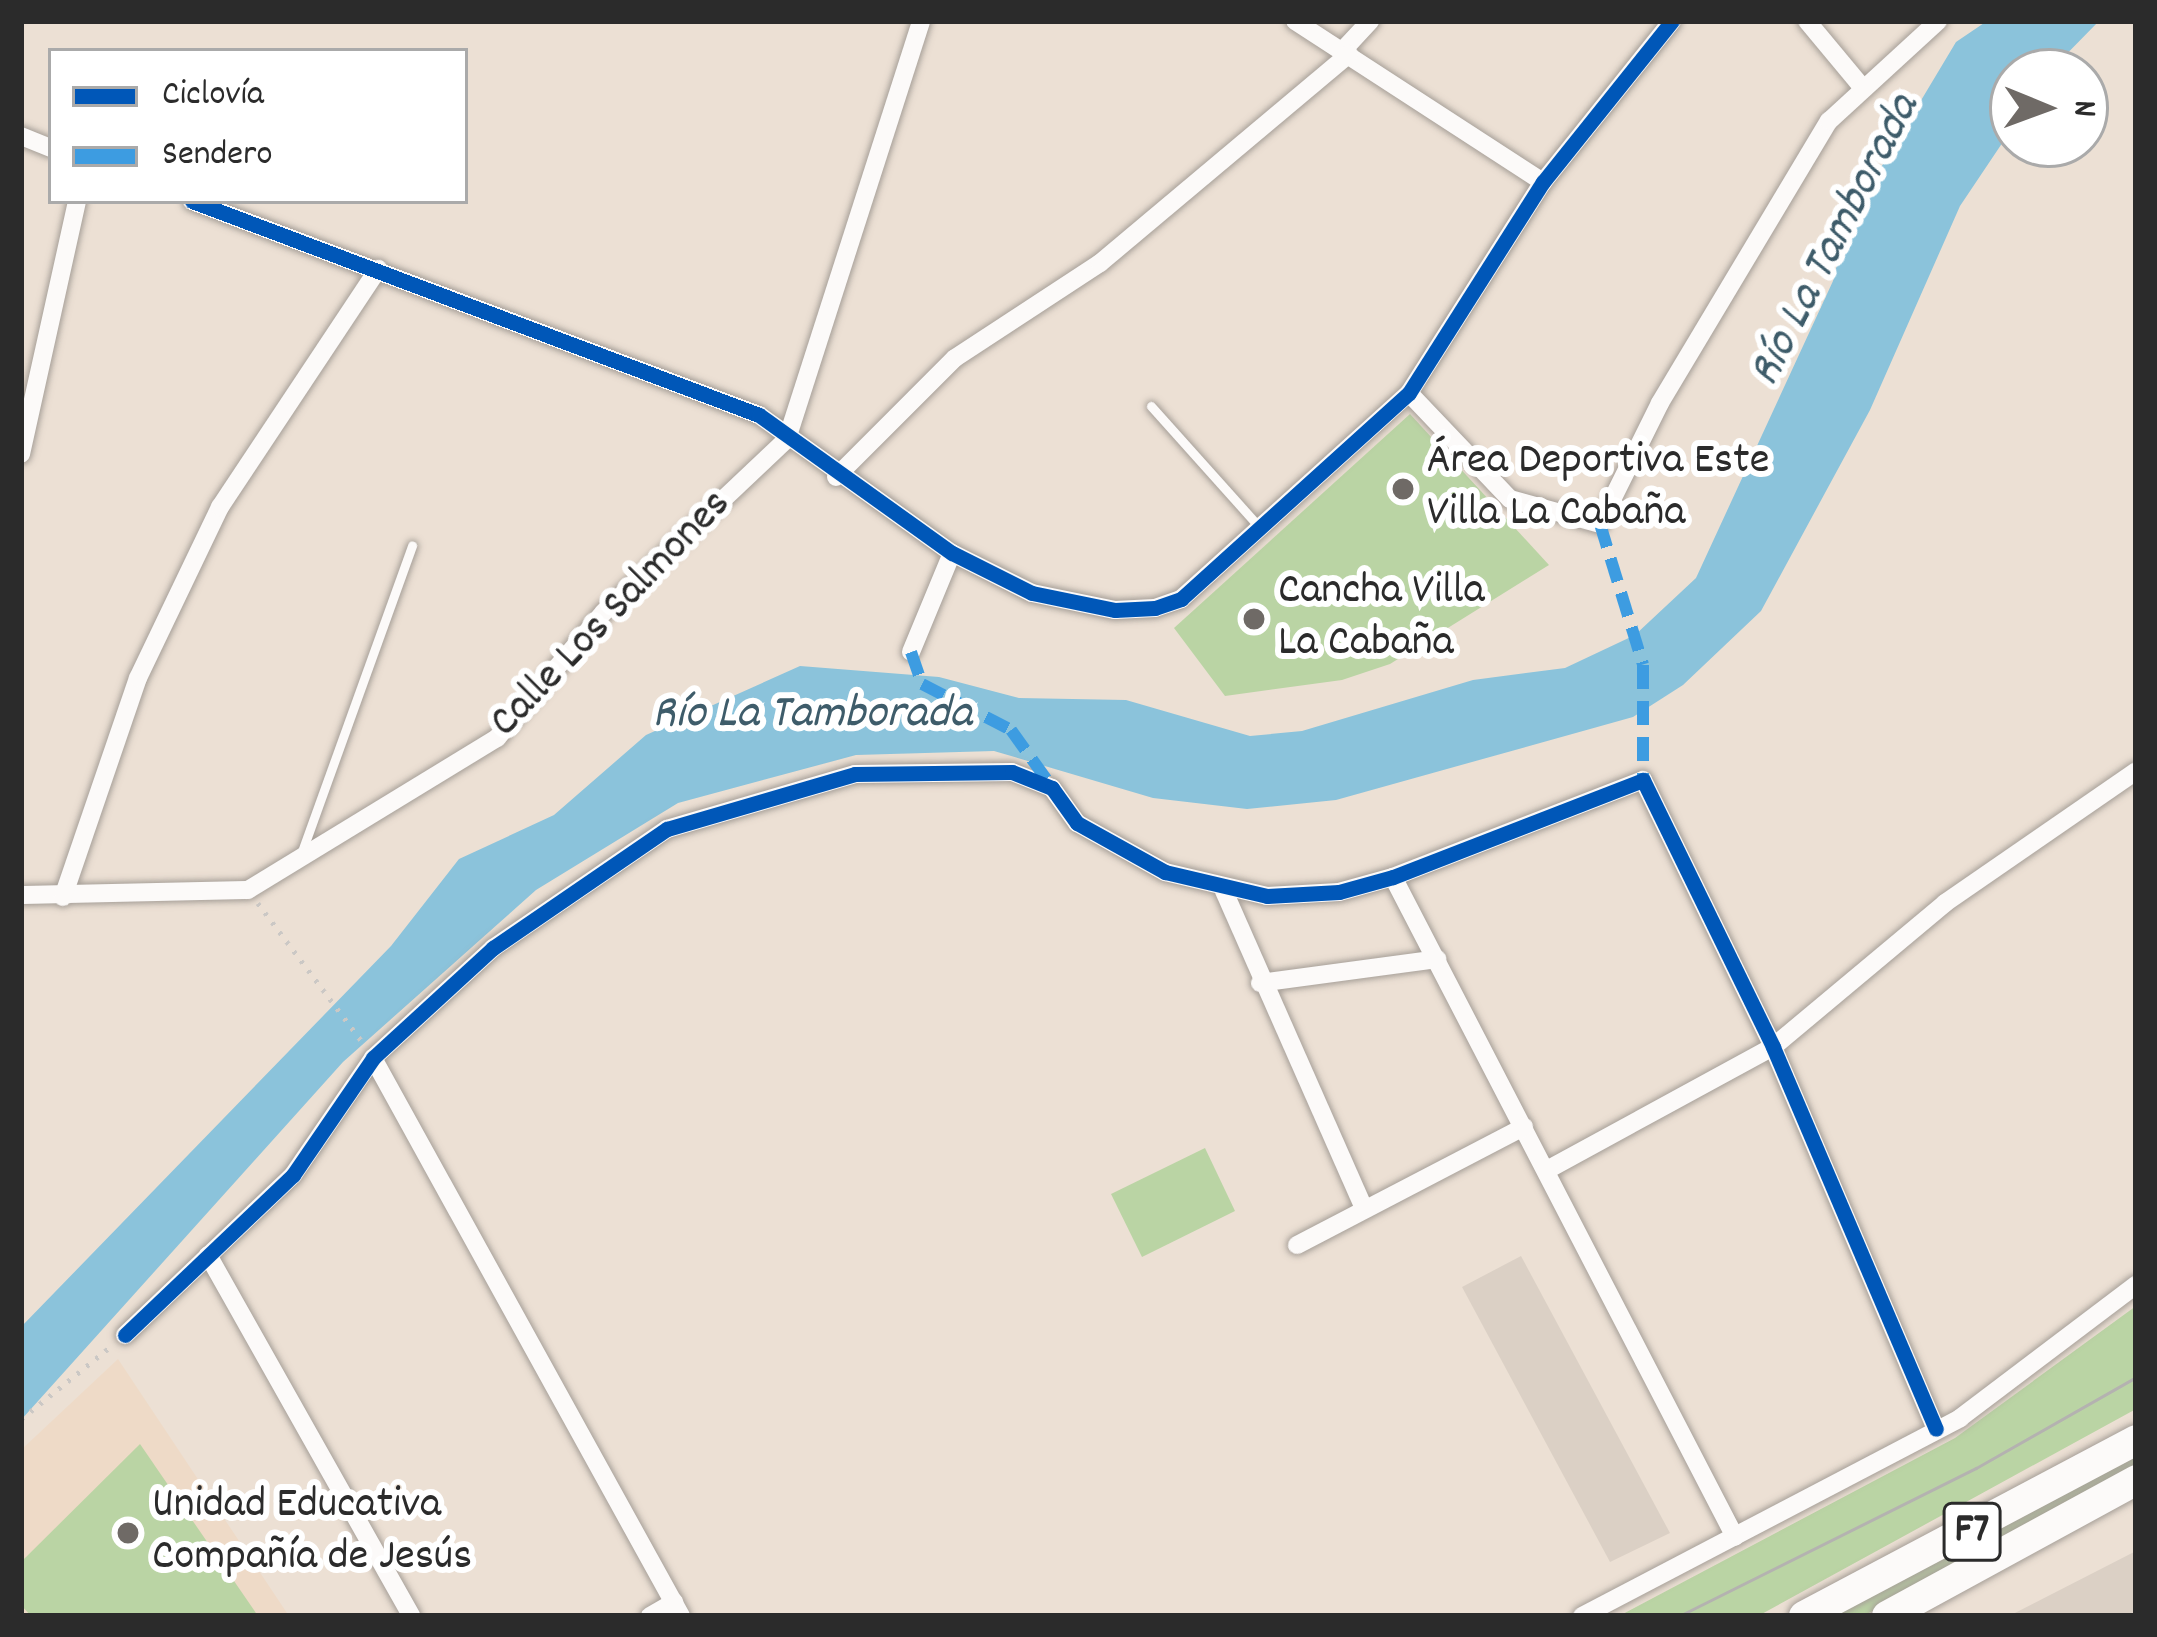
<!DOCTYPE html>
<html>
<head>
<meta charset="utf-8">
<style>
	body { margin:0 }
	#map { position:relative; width:2157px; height:1637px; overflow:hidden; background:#ece0d4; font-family:Dekko,sans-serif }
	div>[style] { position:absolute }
	.built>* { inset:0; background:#eedac7 }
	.industrial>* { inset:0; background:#dbd0c5 }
	.green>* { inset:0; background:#bad4a4 }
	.water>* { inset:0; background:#8bc3db }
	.path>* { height:4.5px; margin-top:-2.25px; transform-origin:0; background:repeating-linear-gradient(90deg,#cbc8c5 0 3px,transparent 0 12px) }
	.roads { filter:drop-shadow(0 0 3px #a69f98) drop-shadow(0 0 3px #a69f98) }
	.service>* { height:9px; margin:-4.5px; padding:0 4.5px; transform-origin:4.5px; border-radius:4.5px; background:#fcfaf9 }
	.minor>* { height:18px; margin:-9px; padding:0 9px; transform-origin:9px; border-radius:9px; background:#fcfaf9 }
	.trunk>* { height:30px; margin:-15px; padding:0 15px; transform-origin:15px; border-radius:15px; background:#fcfaf9 }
	.tram>* { height:3px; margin:-1.5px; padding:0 1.5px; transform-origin:1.5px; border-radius:1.5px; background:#b4b2b0 }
	.quiet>* { height:12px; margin-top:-6px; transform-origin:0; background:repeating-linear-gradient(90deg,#3d9ce1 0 24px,transparent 0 36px) }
	.cycleway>* { height:15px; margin:-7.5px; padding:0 7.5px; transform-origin:7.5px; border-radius:7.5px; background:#0057b8 }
	.dots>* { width:33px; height:33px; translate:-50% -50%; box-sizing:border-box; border:6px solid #fff; border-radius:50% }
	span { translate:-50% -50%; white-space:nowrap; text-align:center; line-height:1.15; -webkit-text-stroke:12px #fff; paint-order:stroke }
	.shield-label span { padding:3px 9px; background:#fff; border:3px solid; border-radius:9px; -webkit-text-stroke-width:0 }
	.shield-label { font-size:42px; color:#2b2b2b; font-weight:700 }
	.poi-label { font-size:45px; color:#2b2b2b }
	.left { translate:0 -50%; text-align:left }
	.street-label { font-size:45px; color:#2b2b2b }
	.water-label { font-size:48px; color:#3e5c6a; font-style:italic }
	.frame { position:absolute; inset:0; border:24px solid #2b2b2b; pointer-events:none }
	.legend { position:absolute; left:48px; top:48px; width:420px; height:156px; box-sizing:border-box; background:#fff; border:3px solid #aaa; margin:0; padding:15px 21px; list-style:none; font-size:36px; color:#2b2b2b }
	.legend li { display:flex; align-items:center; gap:24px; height:60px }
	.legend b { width:60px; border:3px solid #aaa }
	.north { position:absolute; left:1989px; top:48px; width:120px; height:120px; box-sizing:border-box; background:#fff; border:3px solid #aaa; border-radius:50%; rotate:91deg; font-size:33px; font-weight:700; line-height:48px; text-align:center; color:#2b2b2b }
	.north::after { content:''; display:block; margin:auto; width:42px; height:54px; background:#6f6a66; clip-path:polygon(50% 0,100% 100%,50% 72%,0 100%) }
</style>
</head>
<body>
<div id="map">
	<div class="built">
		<i style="clip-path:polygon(118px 1359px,289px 1616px,21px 1616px,21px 1450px)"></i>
	</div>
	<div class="industrial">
		<i style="clip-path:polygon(1521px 1256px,1670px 1533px,1610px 1562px,1462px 1287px)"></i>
		<i style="clip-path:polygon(2136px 1551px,2136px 1616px,2009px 1616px)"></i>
	</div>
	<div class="green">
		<i style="clip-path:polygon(1410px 414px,1549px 565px,1390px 664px,1342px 680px,1225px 696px,1174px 628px)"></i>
		<i style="clip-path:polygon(1205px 1148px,1235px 1211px,1142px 1257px,1111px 1194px)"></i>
		<i style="clip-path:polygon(2136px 1306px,2136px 1409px,1758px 1616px,1619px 1616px,1955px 1438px)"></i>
		<i style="clip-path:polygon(140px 1444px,258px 1616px,31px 1616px,21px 1605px,21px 1562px)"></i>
		<i style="clip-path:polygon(2136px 1454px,2136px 1467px,2086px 1498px,1863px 1616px,1830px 1616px)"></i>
	</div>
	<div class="water">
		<i style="clip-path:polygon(1987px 21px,2099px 21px,2049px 72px,2013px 72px,2013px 127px,1960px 206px,1870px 410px,1761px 611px,1683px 685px,1633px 717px,1336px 800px,1247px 809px,1153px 798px,994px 751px,856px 755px,678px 803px,536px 890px,343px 1062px,21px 1420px,21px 1327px,391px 946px,459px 859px,554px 815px,646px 735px,800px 666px,939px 677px,1019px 698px,1126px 700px,1250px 736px,1302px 731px,1473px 680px,1565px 668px,1635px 635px,1696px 578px,1833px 281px,1847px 224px,1956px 42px)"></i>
	</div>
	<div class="path">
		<i style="left:258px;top:903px;width:175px;rotate:53.1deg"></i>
		<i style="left:21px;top:1419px;width:114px;rotate:-39deg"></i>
	</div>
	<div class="roads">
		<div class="service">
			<i style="left:1151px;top:406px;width:165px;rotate:48.2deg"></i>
			<i style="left:301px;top:854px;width:328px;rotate:-70.2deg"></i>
		</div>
		<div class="minor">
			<i style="left:1295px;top:21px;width:296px;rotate:33deg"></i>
			<i style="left:1807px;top:21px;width:86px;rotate:50.2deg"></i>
			<i style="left:1345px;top:48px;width:37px;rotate:-47deg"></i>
			<i style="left:21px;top:136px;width:32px;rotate:22deg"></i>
			<i style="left:192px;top:201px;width:606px;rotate:20.68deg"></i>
			<i style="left:759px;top:415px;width:237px;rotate:35.6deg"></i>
			<i style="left:952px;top:553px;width:89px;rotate:26.6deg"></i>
			<i style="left:1032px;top:593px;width:85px;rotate:11.6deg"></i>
			<i style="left:1115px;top:610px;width:40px;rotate:-2.9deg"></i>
			<i style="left:1155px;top:608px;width:28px;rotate:-19deg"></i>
			<i style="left:1181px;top:599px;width:307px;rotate:-42.1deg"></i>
			<i style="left:1409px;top:393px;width:250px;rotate:-57.6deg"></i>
			<i style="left:1543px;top:182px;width:206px;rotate:-51.3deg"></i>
			<i style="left:1409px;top:393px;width:146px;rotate:46.4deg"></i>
			<i style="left:1510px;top:499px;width:93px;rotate:15.5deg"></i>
			<i style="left:1600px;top:524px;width:135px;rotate:-63.6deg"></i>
			<i style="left:1660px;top:403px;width:329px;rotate:-59.1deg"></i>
			<i style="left:1829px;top:121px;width:148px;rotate:-42.5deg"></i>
			<i style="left:21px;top:454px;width:259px;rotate:-77.5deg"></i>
			<i style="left:836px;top:477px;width:168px;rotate:-45deg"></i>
			<i style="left:955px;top:358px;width:173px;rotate:-33.2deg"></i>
			<i style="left:1100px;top:263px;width:325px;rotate:-40deg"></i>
			<i style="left:911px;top:652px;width:107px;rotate:-67.5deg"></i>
			<i style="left:1393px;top:877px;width:743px;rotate:62.61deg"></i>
			<i style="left:1224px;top:891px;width:347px;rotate:66.2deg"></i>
			<i style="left:21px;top:895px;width:227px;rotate:-1.3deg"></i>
			<i style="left:248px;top:890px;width:292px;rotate:-31.4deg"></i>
			<i style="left:497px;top:738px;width:165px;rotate:-49.7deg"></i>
			<i style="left:604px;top:612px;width:252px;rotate:-43.4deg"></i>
			<i style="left:787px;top:439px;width:439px;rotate:-72.2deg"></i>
			<i style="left:63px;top:897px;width:231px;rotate:-71.1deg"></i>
			<i style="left:138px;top:678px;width:190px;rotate:-64.4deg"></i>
			<i style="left:220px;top:507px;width:286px;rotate:-56.4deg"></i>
			<i style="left:1260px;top:983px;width:179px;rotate:-7.7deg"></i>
			<i style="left:373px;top:1058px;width:637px;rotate:61.1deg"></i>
			<i style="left:1547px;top:1170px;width:257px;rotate:-28.6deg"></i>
			<i style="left:1773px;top:1047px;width:224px;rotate:-39.9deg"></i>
			<i style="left:1945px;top:903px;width:232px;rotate:-34.6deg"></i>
			<i style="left:1297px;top:1245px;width:256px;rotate:-27.5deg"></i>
			<i style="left:208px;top:1255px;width:414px;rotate:60.6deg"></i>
			<i style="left:125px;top:1335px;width:232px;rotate:-43.6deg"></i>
			<i style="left:293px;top:1175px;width:142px;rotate:-55.6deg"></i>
			<i style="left:373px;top:1058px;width:163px;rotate:-42.5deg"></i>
			<i style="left:493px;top:948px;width:211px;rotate:-34.4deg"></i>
			<i style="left:667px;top:829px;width:196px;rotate:-16.3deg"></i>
			<i style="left:855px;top:774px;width:157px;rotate:-0.7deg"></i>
			<i style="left:1012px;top:772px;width:43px;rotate:21.8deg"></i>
			<i style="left:1052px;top:788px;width:43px;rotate:54.5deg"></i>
			<i style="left:1077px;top:823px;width:101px;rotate:29.1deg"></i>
			<i style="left:1165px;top:872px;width:105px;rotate:13.2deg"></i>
			<i style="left:1267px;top:896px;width:72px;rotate:-3.2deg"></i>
			<i style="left:1339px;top:892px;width:56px;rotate:-15.5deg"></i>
			<i style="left:1393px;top:877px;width:268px;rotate:-21.2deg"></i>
			<i style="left:1643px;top:780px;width:297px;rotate:64deg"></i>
			<i style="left:1773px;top:1047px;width:415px;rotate:66.9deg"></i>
			<i style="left:650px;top:1616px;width:28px;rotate:-30deg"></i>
			<i style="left:1582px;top:1616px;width:427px;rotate:-27.6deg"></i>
			<i style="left:1960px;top:1418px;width:221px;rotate:-37.1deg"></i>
		</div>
		<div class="trunk">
			<i style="left:1804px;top:1616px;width:376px;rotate:-27.9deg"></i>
			<i style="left:1887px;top:1616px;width:284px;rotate:-28.6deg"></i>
		</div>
	</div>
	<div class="tram">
		<i style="left:1679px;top:1616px;width:332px;rotate:-26.5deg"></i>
		<i style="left:1976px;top:1468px;width:184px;rotate:-29.6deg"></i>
	</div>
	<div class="quiet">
		<i style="left:1600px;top:524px;width:147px;rotate:73deg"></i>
		<i style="left:1643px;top:665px;width:115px;rotate:90deg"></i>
		<i style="left:911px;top:652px;width:34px;rotate:71deg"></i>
		<i style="left:922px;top:684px;width:100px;rotate:27.3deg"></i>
		<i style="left:1011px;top:730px;width:65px;rotate:54.4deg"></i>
	</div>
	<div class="cycleway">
		<i style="left:192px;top:201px;width:606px;rotate:20.68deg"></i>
		<i style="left:759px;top:415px;width:237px;rotate:35.6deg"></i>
		<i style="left:952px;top:553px;width:89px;rotate:26.6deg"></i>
		<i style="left:1032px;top:593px;width:85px;rotate:11.6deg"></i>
		<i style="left:1115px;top:610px;width:40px;rotate:-2.9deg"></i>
		<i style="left:1155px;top:608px;width:28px;rotate:-19deg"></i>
		<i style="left:1181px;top:599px;width:307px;rotate:-42.1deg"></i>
		<i style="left:1409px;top:393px;width:250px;rotate:-57.6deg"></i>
		<i style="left:1543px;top:182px;width:206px;rotate:-51.3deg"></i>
		<i style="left:125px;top:1335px;width:232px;rotate:-43.6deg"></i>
		<i style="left:293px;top:1175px;width:142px;rotate:-55.6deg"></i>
		<i style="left:373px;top:1058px;width:163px;rotate:-42.5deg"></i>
		<i style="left:493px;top:948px;width:211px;rotate:-34.4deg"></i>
		<i style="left:667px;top:829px;width:196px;rotate:-16.3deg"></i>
		<i style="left:855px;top:774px;width:157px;rotate:-0.7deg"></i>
		<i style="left:1012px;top:772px;width:43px;rotate:21.8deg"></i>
		<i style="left:1052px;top:788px;width:43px;rotate:54.5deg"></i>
		<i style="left:1077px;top:823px;width:101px;rotate:29.1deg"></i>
		<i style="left:1165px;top:872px;width:105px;rotate:13.2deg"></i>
		<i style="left:1267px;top:896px;width:72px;rotate:-3.2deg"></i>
		<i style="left:1339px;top:892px;width:56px;rotate:-15.5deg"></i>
		<i style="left:1393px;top:877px;width:268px;rotate:-21.2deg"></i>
		<i style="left:1643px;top:780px;width:297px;rotate:64deg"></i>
		<i style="left:1773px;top:1047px;width:415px;rotate:66.9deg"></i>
	</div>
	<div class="dots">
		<i style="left:1403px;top:489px;background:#6f6a66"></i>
		<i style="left:1254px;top:619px;background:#6f6a66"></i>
		<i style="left:128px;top:1533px;background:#6f6a66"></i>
	</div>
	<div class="shield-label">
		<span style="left:1972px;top:1532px">F7</span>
	</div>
	<div class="poi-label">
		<span class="left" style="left:1427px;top:489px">Área Deportiva Este<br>Villa La Cabaña</span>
		<span class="left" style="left:1278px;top:619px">Cancha Villa<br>La Cabaña</span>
		<span class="left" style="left:152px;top:1533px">Unidad Educativa<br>Compañía de Jesús</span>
	</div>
	<div class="street-label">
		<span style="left:612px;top:615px;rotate:-46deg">Calle Los Salmones</span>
	</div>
	<div class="water-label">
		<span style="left:1836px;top:241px;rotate:-63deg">Río La Tamborada</span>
		<span style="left:812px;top:716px">Río La Tamborada</span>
	</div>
	<div class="frame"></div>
	<ul class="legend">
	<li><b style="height:15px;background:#0057b8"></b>Ciclovía</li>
	<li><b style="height:15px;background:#3d9ce1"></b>Sendero</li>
	</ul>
	<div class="north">N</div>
</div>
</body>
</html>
